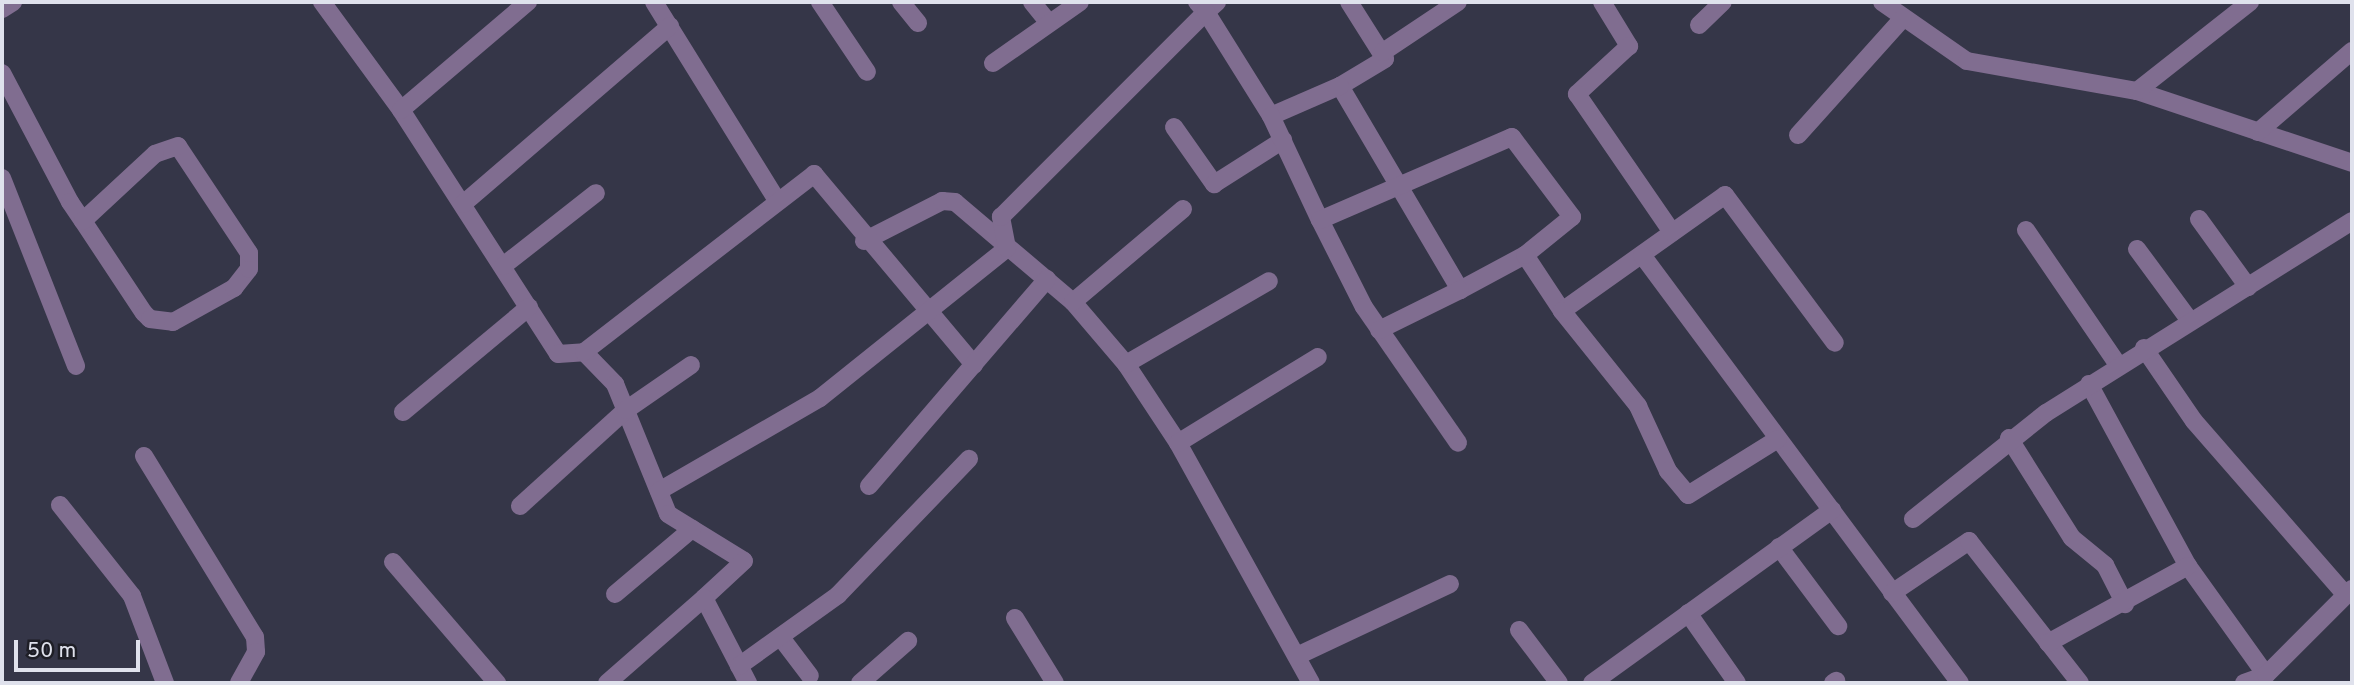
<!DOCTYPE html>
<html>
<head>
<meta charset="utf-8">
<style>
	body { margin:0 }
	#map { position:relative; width:2354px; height:685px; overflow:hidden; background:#353648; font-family:Overpass,sans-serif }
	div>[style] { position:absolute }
	.minor>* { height:18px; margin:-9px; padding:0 9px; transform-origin:9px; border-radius:9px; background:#806d90 }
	span { translate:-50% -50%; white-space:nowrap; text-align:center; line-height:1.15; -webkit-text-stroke:7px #1e1e26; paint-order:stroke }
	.frame { position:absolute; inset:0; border:4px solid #dfe1ec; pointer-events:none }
	.scale { position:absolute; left:14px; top:640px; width:126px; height:32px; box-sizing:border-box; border:4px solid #dfe1ec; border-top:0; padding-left:9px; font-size:21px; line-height:24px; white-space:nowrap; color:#dfe1ec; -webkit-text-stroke:5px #1e1e26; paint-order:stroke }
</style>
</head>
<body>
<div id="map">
	<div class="minor">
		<i style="left:322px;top:2px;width:134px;rotate:53.8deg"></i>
		<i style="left:401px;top:110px;width:290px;rotate:57.2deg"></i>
		<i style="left:558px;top:354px;width:26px;rotate:-4deg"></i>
		<i style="left:584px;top:352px;width:45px;rotate:45.9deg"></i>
		<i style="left:615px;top:384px;width:140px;rotate:67.8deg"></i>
		<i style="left:668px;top:514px;width:89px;rotate:31.7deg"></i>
		<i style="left:744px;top:561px;width:54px;rotate:137.2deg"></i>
		<i style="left:704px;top:598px;width:96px;rotate:62.6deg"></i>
		<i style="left:654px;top:2px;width:233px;rotate:58.2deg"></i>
		<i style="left:820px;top:2px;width:84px;rotate:56.1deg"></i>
		<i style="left:901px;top:2px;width:27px;rotate:51deg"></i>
		<i style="left:1032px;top:2px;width:27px;rotate:51deg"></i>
		<i style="left:1197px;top:2px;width:13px;rotate:48deg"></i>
		<i style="left:1206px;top:12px;width:15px;rotate:-42deg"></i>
		<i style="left:1349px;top:2px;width:67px;rotate:57.7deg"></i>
		<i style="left:1385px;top:59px;width:52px;rotate:149deg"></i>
		<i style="left:1340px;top:86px;width:237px;rotate:59.5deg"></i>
		<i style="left:1460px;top:290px;width:74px;rotate:-28.3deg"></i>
		<i style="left:1525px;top:255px;width:67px;rotate:56.5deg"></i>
		<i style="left:1562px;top:311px;width:200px;rotate:-35.4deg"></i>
		<i style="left:1725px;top:195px;width:184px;rotate:53.4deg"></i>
		<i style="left:1602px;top:2px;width:52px;rotate:58.5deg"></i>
		<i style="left:1629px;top:46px;width:71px;rotate:137.3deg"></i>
		<i style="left:1577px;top:94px;width:168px;rotate:55.5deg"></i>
		<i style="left:1882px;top:2px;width:103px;rotate:34.8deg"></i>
		<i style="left:1967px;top:61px;width:173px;rotate:10deg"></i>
		<i style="left:2137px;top:91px;width:227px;rotate:18.5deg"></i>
		<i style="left:2px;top:9px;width:13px;rotate:-32deg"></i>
		<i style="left:1699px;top:25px;width:33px;rotate:-44deg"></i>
		<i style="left:1383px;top:52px;width:90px;rotate:-33.7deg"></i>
		<i style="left:993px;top:63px;width:106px;rotate:-35deg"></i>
		<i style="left:2px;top:73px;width:146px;rotate:62.2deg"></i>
		<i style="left:70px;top:202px;width:23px;rotate:56deg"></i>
		<i style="left:83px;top:221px;width:110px;rotate:56.5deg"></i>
		<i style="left:144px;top:313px;width:8px;rotate:45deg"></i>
		<i style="left:150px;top:319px;width:23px;rotate:7deg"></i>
		<i style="left:173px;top:322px;width:70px;rotate:-29.1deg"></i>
		<i style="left:234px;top:288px;width:24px;rotate:-52deg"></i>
		<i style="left:249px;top:269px;width:16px;rotate:-90deg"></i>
		<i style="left:249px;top:253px;width:128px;rotate:-123.6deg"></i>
		<i style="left:178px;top:146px;width:24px;rotate:161deg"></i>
		<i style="left:155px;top:154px;width:98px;rotate:137.1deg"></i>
		<i style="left:2137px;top:91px;width:144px;rotate:-38.2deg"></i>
		<i style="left:401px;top:110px;width:167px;rotate:-40.4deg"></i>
		<i style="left:1271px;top:116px;width:75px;rotate:-23.5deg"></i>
		<i style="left:1174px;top:127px;width:70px;rotate:54.9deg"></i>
		<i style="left:1214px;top:184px;width:82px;rotate:-32.5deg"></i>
		<i style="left:2258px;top:132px;width:124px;rotate:-40.8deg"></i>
		<i style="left:1798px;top:135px;width:157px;rotate:-48.1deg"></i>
		<i style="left:2px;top:178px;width:202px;rotate:68.5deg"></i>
		<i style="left:463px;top:204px;width:273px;rotate:-40.7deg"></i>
		<i style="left:2199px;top:219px;width:84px;rotate:54.2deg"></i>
		<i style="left:1320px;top:220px;width:97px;rotate:63.2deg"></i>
		<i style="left:1364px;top:307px;width:165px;rotate:55.3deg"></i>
		<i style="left:2026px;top:230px;width:163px;rotate:55.7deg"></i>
		<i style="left:864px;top:241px;width:88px;rotate:-27.1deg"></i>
		<i style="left:942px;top:201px;width:13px;rotate:4deg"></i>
		<i style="left:955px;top:202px;width:155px;rotate:40.3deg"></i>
		<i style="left:1073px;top:302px;width:82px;rotate:49.5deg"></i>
		<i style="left:1126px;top:364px;width:95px;rotate:56.6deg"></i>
		<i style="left:1178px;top:443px;width:274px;rotate:61deg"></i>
		<i style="left:2137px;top:249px;width:89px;rotate:53.6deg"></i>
		<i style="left:1642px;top:255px;width:533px;rotate:53.39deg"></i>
		<i style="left:503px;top:266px;width:118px;rotate:-38.1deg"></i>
		<i style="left:1073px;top:302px;width:144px;rotate:-40.2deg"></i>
		<i style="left:1562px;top:311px;width:122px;rotate:51.3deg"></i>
		<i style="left:1638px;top:406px;width:72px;rotate:65.2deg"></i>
		<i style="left:1668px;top:471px;width:31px;rotate:50deg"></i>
		<i style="left:1688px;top:495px;width:106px;rotate:-31.9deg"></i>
		<i style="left:1379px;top:330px;width:90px;rotate:-26.3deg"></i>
		<i style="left:2144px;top:348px;width:88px;rotate:55.6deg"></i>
		<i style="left:2194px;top:421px;width:231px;rotate:48.9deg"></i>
		<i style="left:584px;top:352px;width:291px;rotate:-37.7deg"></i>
		<i style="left:814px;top:174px;width:249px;rotate:50deg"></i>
		<i style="left:1126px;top:364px;width:165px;rotate:-30.1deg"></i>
		<i style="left:2089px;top:384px;width:207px;rotate:61.5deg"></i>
		<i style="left:2188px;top:566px;width:134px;rotate:54.4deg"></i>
		<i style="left:403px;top:412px;width:164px;rotate:-39.8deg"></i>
		<i style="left:2009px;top:438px;width:118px;rotate:57.8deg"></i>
		<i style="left:2072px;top:538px;width:43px;rotate:39.3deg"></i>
		<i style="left:2105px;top:565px;width:44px;rotate:62.9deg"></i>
		<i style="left:1178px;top:443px;width:164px;rotate:-31.6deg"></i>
		<i style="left:144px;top:456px;width:212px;rotate:58.5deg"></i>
		<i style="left:255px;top:637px;width:15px;rotate:86deg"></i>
		<i style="left:256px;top:652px;width:35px;rotate:119deg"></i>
		<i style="left:869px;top:486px;width:273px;rotate:-49.3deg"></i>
		<i style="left:659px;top:491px;width:186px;rotate:-30deg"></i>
		<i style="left:820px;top:398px;width:240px;rotate:-38.7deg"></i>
		<i style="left:1007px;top:248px;width:32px;rotate:-101deg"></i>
		<i style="left:1001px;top:217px;width:290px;rotate:-45deg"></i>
		<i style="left:1206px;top:12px;width:123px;rotate:58deg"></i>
		<i style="left:1271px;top:116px;width:115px;rotate:64.8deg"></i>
		<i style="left:1320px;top:220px;width:209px;rotate:-23.4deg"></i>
		<i style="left:1512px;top:137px;width:100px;rotate:53.1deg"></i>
		<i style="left:1572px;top:217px;width:60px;rotate:141deg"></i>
		<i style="left:60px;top:505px;width:116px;rotate:51.6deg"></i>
		<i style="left:132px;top:596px;width:93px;rotate:69.2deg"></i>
		<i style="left:520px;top:506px;width:143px;rotate:-42.2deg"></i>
		<i style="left:626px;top:410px;width:79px;rotate:-34.7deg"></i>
		<i style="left:1913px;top:519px;width:170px;rotate:-38.6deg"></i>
		<i style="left:2046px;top:413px;width:361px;rotate:-32.1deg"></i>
		<i style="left:1779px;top:547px;width:99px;rotate:53.2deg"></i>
		<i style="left:393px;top:562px;width:160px;rotate:49.3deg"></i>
		<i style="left:1892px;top:593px;width:93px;rotate:-34deg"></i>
		<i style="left:1969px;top:541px;width:180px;rotate:52deg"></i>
		<i style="left:615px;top:594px;width:101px;rotate:-40.2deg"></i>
		<i style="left:1688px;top:613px;width:85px;rotate:55deg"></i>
		<i style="left:1015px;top:618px;width:76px;rotate:58.4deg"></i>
		<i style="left:1519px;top:630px;width:66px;rotate:53deg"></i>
		<i style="left:782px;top:639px;width:46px;rotate:52.9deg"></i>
		<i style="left:2048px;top:643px;width:160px;rotate:-28.8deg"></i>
		<i style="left:1297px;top:656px;width:169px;rotate:-25.2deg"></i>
		<i style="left:739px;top:666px;width:122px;rotate:-35.6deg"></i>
		<i style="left:838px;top:595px;width:189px;rotate:-46.1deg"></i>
		<i style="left:607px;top:683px;width:129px;rotate:-41.2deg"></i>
		<i style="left:860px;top:683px;width:64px;rotate:-41.2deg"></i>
		<i style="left:1592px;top:683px;width:296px;rotate:-35.8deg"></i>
		<i style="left:1833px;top:683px;width:4px;rotate:-34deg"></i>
		<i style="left:2244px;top:683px;width:23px;rotate:-20deg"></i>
		<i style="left:2266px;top:675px;width:122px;rotate:-45deg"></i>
	</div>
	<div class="frame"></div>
	<div class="scale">50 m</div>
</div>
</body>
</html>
